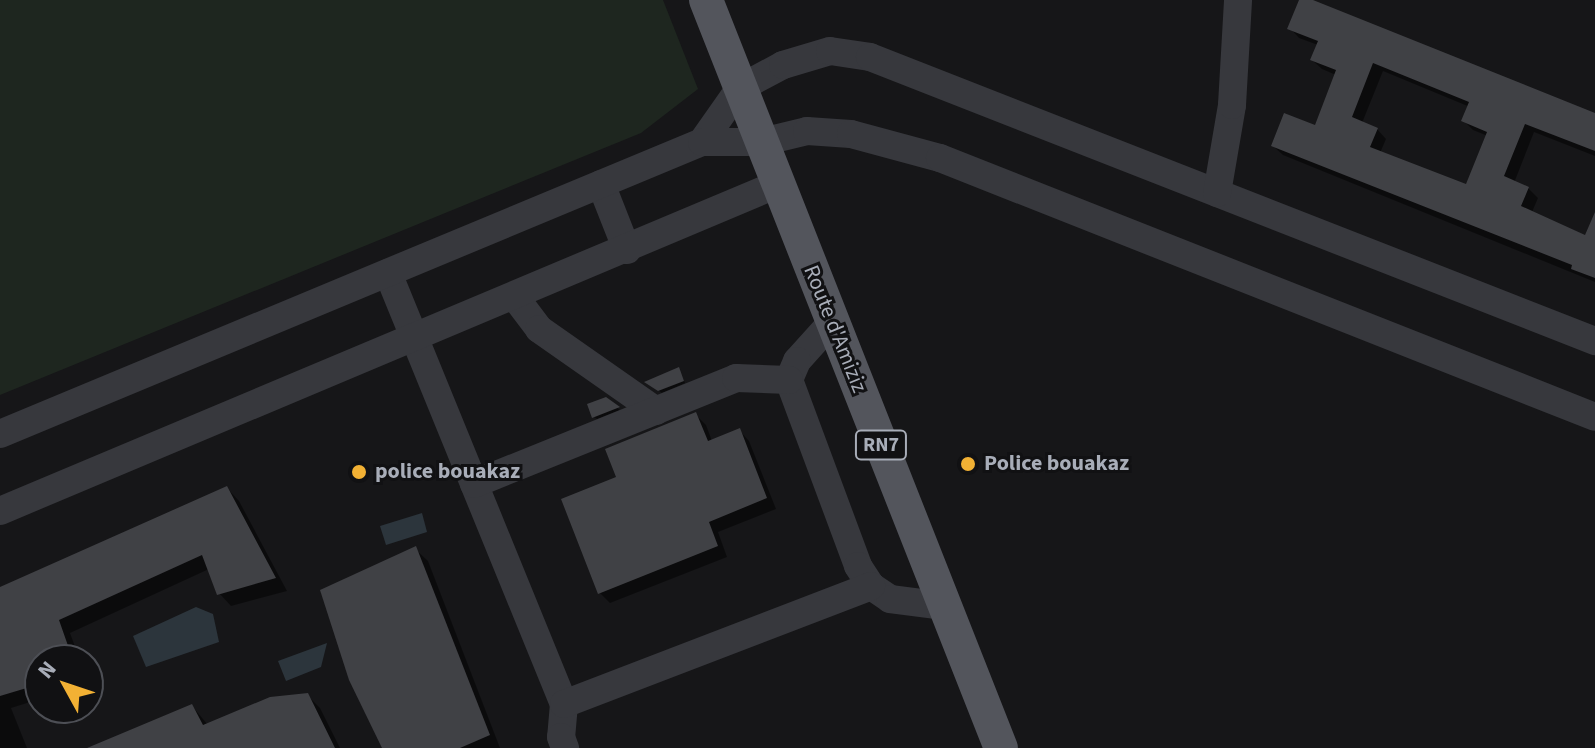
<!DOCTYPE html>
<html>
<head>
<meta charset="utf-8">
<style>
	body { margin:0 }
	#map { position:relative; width:1595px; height:748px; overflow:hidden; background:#161618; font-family:"Source Sans 3",sans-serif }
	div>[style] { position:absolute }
	.green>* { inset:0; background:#1e261f }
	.water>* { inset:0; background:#2c353c }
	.shadow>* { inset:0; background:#0007 }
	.building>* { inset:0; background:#404145 }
	.minor>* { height:28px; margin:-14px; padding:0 14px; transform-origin:14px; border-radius:14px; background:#37383d }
	.major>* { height:34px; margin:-17px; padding:0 17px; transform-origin:17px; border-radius:17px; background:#53555c }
	.dots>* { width:22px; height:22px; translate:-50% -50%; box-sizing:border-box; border:4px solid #111113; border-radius:50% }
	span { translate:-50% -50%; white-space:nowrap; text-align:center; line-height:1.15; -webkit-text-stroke:6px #111113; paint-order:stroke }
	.shield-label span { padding:2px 6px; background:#111113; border:2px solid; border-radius:6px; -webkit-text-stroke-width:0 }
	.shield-label { font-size:20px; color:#a8adb8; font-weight:700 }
	.street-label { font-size:22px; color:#a8adb8 }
	.poi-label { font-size:22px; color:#a8adb8; font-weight:700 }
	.left { translate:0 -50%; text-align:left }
	.north { position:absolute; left:24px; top:644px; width:80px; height:80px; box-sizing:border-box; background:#111113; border:2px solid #4d4f55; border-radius:50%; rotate:310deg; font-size:22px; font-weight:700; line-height:32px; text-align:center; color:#a8adb8 }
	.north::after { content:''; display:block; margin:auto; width:28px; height:36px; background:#f2b134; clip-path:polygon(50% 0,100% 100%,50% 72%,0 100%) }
</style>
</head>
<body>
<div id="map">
	<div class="green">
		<i style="clip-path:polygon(0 0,663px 0,698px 89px,641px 133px,0 395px)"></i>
	</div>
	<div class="water">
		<i style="clip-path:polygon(422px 513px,427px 532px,386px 545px,380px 526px)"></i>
		<i style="clip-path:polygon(196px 607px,213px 614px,219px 642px,146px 667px,133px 636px)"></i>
		<i style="clip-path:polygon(327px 643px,321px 667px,286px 681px,278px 661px)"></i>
	</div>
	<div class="shadow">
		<i style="clip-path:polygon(evenodd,1301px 0,1595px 115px,1595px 156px,1534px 132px,1514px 183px,1528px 188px,1538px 198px,1532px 212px,1595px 241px,1595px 282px,1283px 155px,1273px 146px,1316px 128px,1336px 75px,1322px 69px,1312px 60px,1318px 45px,1299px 38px,1290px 28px,1301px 0,1383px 71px,1470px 107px,1464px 121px,1473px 130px,1488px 136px,1467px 186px,1380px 153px,1386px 139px,1377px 129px,1362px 123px,1383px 71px)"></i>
		<i style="clip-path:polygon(679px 370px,685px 383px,662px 393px,647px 382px)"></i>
		<i style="clip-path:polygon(606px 399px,620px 410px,597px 419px,594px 417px)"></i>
		<i style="clip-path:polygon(696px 415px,706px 425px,712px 441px,739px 430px,749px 441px,776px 509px,718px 532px,727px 557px,610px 603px,600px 593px,619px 478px)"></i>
		<i style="clip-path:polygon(227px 488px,239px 501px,287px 591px,231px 606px,219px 593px,209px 569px,70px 633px,80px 660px,40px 660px,40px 699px,11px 708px,27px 748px,0 748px,0 589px)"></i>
		<i style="clip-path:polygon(415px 549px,428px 561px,500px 748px,384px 748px)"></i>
		<i style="clip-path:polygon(307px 695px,320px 708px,340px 748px,91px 748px,192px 706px,208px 725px)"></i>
	</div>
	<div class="building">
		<i style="clip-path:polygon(evenodd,1299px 0,1313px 0,1595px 113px,1595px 151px,1525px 124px,1504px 176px,1529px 187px,1521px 206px,1585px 235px,1595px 212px,1595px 278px,1571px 269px,1572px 265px,1271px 146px,1284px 113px,1315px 125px,1336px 70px,1310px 60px,1318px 41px,1287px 29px,1299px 0,1373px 63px,1469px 102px,1461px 121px,1487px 132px,1466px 184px,1370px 147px,1378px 128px,1352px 117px,1373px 63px)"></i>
		<i style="clip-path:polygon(679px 367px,684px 381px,658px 391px,644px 382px)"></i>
		<i style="clip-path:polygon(606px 397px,620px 407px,592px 418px,587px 404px)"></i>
		<i style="clip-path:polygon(696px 412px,708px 441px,740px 428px,767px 498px,709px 522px,718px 546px,598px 594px,561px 499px,616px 477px,605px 449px)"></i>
		<i style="clip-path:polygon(227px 486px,276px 578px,217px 595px,202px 555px,59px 620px,73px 660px,40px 660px,40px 684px,0 696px,0 587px)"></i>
		<i style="clip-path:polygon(416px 546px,490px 735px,460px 748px,382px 748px,349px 680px,320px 590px)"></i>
		<i style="clip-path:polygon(308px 693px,335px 748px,87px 748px,192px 704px,203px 725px,270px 697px)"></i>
	</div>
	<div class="minor">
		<i style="left:702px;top:142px;width:66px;rotate:-54.9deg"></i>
		<i style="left:740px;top:88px;width:49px;rotate:-28.1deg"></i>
		<i style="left:783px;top:65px;width:49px;rotate:-16.6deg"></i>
		<i style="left:830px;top:51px;width:40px;rotate:8.5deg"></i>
		<i style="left:870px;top:57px;width:779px;rotate:21.39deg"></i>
		<i style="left:601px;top:184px;width:71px;rotate:68.5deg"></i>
		<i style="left:1217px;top:193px;width:89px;rotate:-80.3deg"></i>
		<i style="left:1232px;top:105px;width:105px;rotate:-86.7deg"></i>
		<i style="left:388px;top:273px;width:466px;rotate:67.8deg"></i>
		<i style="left:564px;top:704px;width:33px;rotate:95deg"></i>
		<i style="left:561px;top:737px;width:12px;rotate:70deg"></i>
		<i style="left:515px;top:297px;width:40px;rotate:53deg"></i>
		<i style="left:539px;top:329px;width:143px;rotate:35deg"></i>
		<i style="left:832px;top:322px;width:52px;rotate:131.9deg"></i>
		<i style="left:797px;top:361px;width:21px;rotate:113deg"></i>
		<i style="left:789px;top:380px;width:198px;rotate:69.6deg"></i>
		<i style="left:858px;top:566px;width:24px;rotate:57deg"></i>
		<i style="left:871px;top:586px;width:23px;rotate:34deg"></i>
		<i style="left:890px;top:599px;width:55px;rotate:7.3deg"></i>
		<i style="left:0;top:434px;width:760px;rotate:-22.59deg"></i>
		<i style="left:702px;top:142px;width:60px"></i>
		<i style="left:762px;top:142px;width:46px;rotate:-13.7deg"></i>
		<i style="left:807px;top:131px;width:44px;rotate:3.9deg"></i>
		<i style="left:851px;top:134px;width:92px;rotate:15.1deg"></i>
		<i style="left:940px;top:158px;width:704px;rotate:21.57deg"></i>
		<i style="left:474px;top:484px;width:283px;rotate:-22deg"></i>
		<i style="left:736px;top:378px;width:53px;rotate:2.2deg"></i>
		<i style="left:0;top:511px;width:844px;rotate:-22.8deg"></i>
		<i style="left:564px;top:704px;width:329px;rotate:-21deg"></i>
	</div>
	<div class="major">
		<i style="left:706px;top:0;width:804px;rotate:68.48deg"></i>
	</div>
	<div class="dots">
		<i style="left:968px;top:464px;background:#f2b134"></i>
		<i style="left:359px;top:472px;background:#f2b134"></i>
	</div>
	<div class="shield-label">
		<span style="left:881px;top:445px">RN7</span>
	</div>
	<div class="street-label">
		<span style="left:835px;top:329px;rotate:68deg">Route d'Amiziz</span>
	</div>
	<div class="poi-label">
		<span class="left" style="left:984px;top:464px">Police bouakaz</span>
		<span class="left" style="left:375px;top:472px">police bouakaz</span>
	</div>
	<div class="north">N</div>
</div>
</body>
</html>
